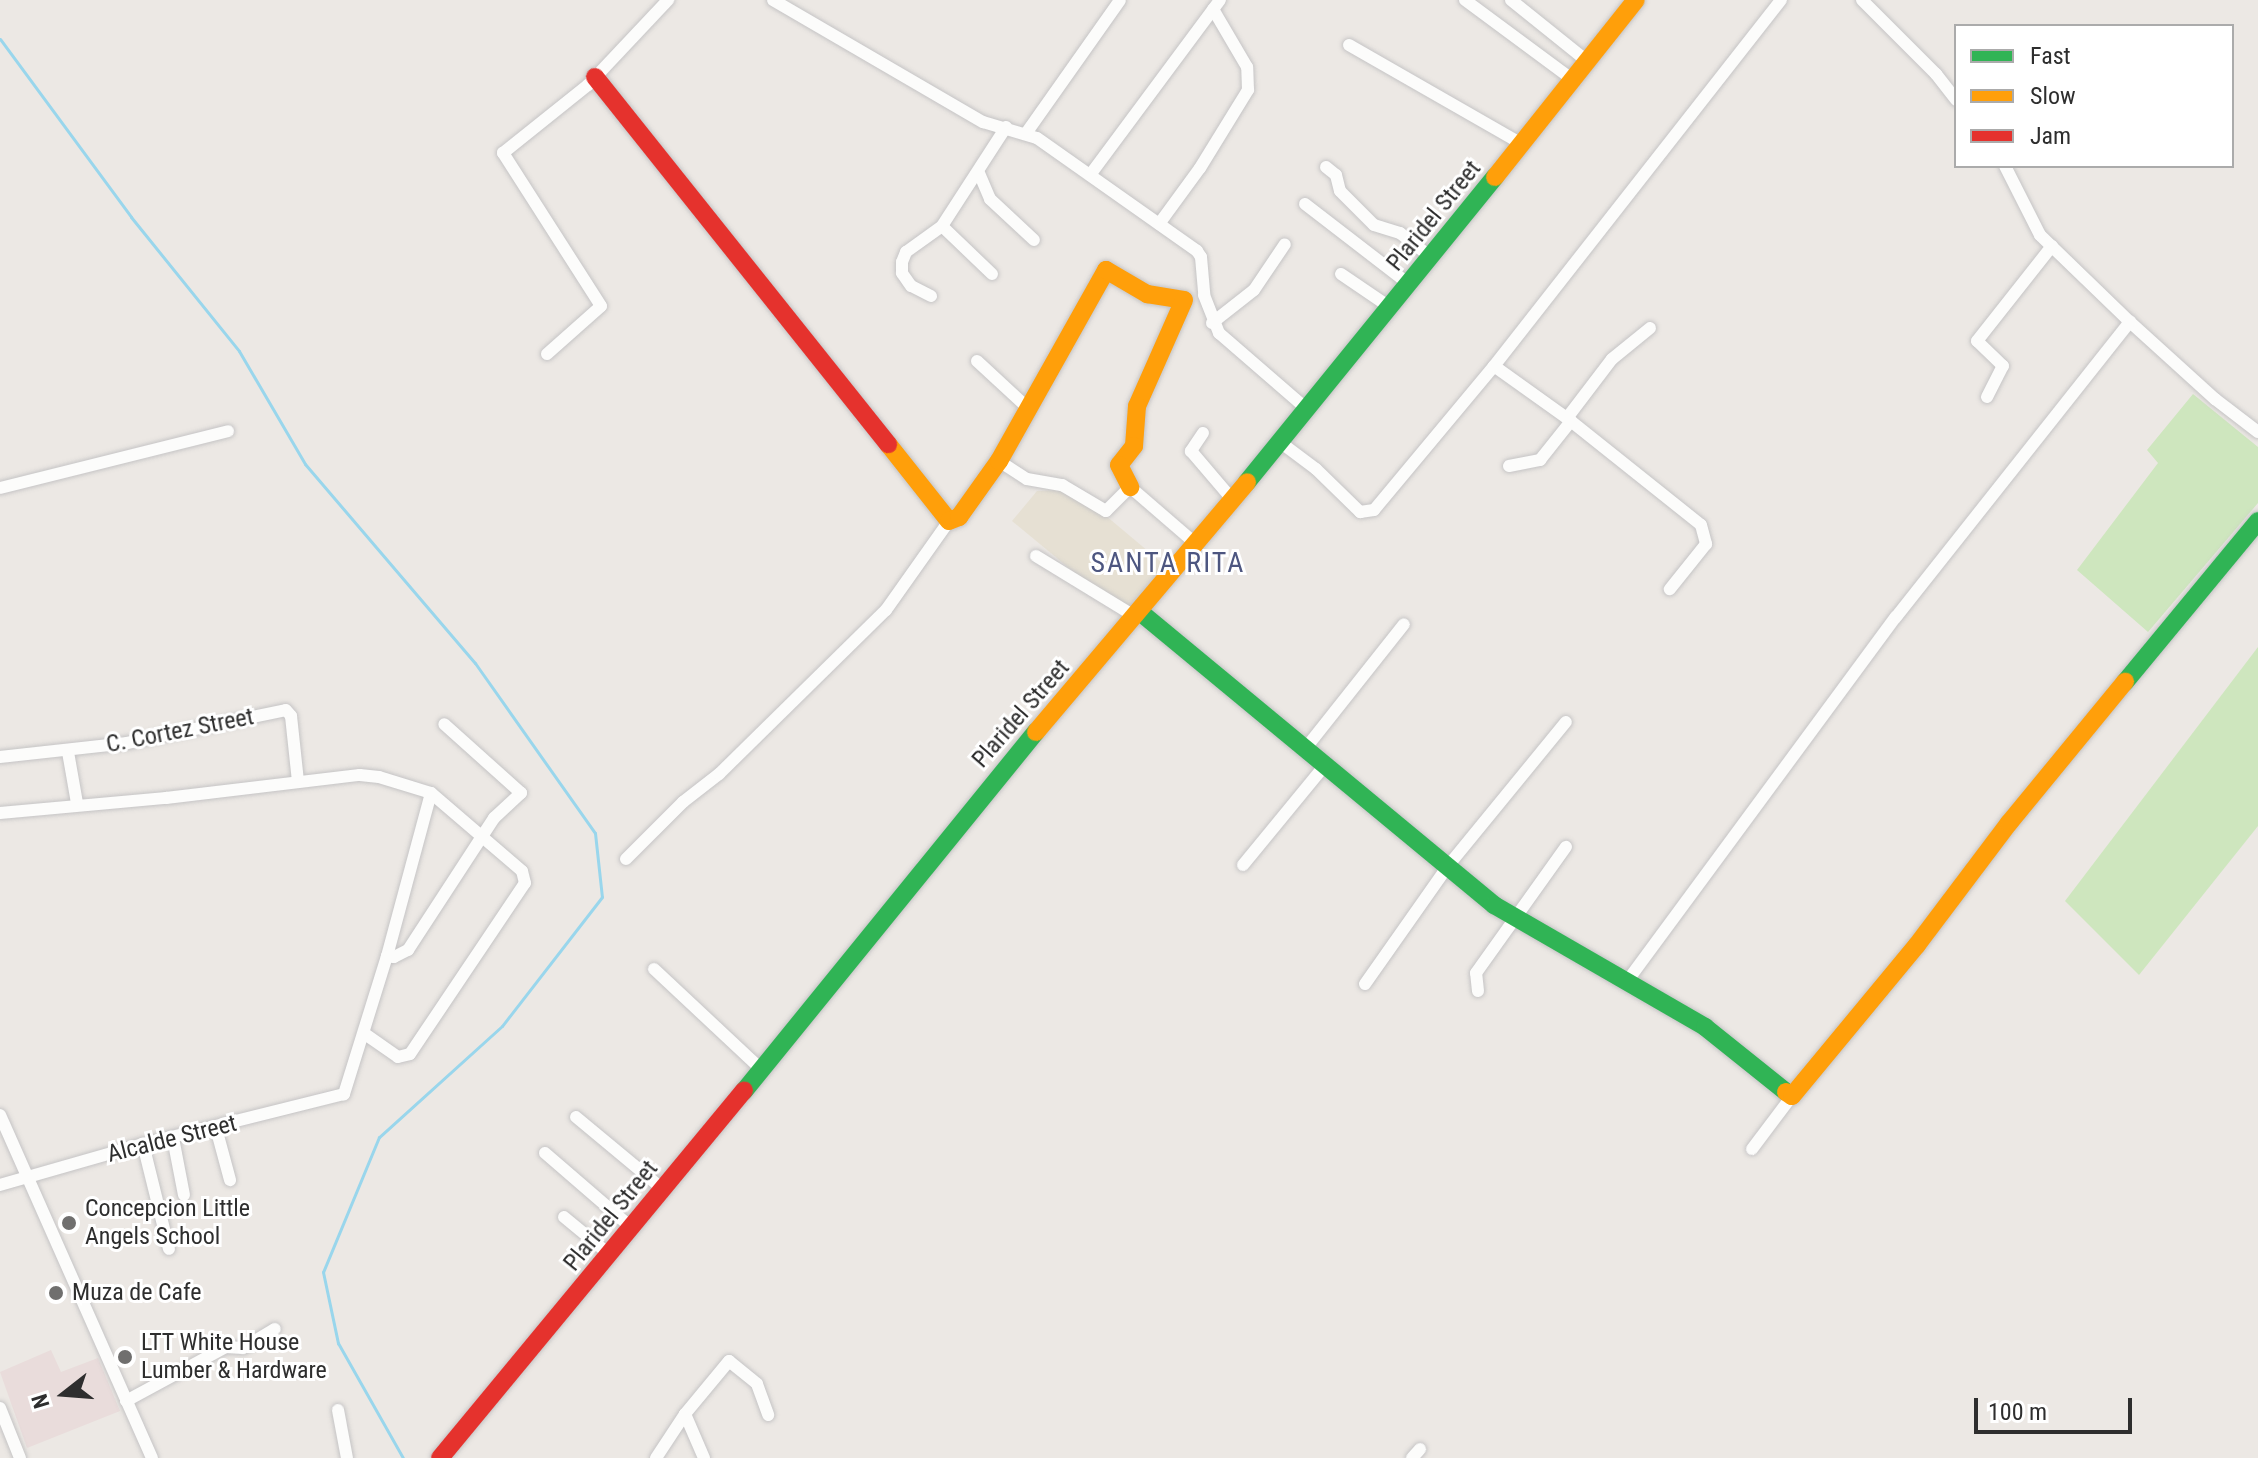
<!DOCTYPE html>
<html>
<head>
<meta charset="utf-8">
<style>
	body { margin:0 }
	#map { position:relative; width:2258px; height:1458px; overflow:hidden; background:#ece8e4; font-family:"Roboto Condensed",sans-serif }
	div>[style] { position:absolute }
	.education>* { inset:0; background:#e6e0d3 }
	.medical>* { inset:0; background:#e9dcdb }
	.green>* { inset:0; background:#cee6be }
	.stream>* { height:3px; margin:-1.5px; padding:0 1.5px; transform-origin:1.5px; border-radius:1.5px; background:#99d6ec }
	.roads { filter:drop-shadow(0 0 2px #c5c4c5) drop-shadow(0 0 2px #c5c4c5) }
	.street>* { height:12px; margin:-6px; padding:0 6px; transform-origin:6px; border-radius:6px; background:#fcfcfb }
	.fast>* { height:18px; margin:-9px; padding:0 9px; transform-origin:9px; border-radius:9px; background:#30b455 }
	.slow>* { height:18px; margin:-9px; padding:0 9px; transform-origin:9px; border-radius:9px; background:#ff9f0a }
	.jam>* { height:18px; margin:-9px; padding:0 9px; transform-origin:9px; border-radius:9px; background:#e5322d }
	.dots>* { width:22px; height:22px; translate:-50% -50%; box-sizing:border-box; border:4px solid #fff; border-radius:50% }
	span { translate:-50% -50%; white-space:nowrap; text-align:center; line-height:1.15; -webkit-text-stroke:6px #fff; paint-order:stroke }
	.street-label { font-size:24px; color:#2e2e2e }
	.poi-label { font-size:24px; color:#2e2e2e }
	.left { translate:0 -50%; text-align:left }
	.quarter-label { font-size:28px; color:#4d5680; letter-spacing:2px }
	.legend { position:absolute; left:1954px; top:24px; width:280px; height:144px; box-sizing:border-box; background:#fff; border:2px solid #ababab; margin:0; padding:10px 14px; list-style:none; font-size:24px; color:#2e2e2e }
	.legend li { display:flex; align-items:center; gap:16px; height:40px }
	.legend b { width:40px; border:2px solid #ababab }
	.north { position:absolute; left:24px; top:1354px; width:80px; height:80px; -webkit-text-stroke:6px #fff; paint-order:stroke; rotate:253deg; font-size:22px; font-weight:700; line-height:32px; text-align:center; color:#2e2e2e }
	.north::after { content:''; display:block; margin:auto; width:28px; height:36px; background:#2e2e2e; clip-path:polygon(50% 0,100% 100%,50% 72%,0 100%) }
	.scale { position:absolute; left:1974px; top:1398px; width:158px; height:36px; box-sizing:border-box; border:4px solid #2e2e2e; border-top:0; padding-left:10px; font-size:24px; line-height:28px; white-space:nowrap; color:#2e2e2e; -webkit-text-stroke:6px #fff; paint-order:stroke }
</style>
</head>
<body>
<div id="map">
	<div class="education">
		<i style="clip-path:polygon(1060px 490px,1099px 510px,1167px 567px,1127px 616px,1012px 521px,1037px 491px)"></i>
	</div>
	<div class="medical">
		<i style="clip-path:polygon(51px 1350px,61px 1372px,98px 1358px,120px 1411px,27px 1448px,0 1372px)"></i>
	</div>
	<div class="green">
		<i style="clip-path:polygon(2193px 394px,2258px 447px,2258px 503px,2148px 632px,2077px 570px,2158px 463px,2147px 450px)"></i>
		<i style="clip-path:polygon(2258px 647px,2258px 826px,2139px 975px,2065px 901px)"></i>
	</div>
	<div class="stream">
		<i style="left:0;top:39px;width:221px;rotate:53.6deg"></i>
		<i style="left:131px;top:217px;width:172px;rotate:51.1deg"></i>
		<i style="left:239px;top:351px;width:131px;rotate:59.7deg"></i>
		<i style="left:305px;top:464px;width:262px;rotate:49.5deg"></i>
		<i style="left:475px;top:663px;width:208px;rotate:54.8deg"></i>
		<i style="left:595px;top:833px;width:64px;rotate:83.8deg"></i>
		<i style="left:602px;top:897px;width:163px;rotate:127.8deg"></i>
		<i style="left:502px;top:1026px;width:166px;rotate:137.9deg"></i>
		<i style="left:379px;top:1137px;width:146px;rotate:112.5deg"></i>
		<i style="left:323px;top:1272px;width:73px;rotate:78.1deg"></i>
		<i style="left:338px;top:1343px;width:132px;rotate:60.5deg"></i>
	</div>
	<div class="roads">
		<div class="street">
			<i style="left:773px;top:0;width:243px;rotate:30.2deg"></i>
			<i style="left:983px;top:122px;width:56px;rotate:16.5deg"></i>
			<i style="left:1037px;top:138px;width:196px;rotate:35.2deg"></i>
			<i style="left:1197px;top:251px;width:7px;rotate:56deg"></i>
			<i style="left:1201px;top:257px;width:38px;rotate:85deg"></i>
			<i style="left:1204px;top:295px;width:41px;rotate:68.5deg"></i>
			<i style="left:1219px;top:333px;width:118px;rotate:40.9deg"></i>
			<i style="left:1465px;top:0;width:134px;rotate:36.5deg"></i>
			<i style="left:1511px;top:0;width:99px;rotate:38.8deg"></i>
			<i style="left:1862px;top:0;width:105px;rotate:45deg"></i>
			<i style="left:1936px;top:74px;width:33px;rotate:52deg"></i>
			<i style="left:1349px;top:45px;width:199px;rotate:29.8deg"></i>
			<i style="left:1027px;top:132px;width:161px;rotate:-54.8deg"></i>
			<i style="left:1326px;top:167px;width:13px;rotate:39deg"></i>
			<i style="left:1336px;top:175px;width:16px;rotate:76deg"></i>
			<i style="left:1340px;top:191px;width:48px;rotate:45deg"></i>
			<i style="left:1374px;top:225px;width:27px;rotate:17deg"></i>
			<i style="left:1400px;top:233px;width:39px;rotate:38deg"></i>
			<i style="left:979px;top:173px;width:28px;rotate:67deg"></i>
			<i style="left:990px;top:199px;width:60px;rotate:43deg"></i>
			<i style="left:1090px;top:175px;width:218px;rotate:-53.4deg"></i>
			<i style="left:1305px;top:204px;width:133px;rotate:37.6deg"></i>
			<i style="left:1159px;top:224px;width:69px;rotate:-53.8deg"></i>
			<i style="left:1200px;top:168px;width:92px;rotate:-58.4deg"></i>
			<i style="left:1248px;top:90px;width:23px;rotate:-92deg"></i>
			<i style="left:1247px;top:67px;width:67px;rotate:-120.4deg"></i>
			<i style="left:992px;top:274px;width:69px;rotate:-136.2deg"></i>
			<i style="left:942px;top:226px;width:118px;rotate:-57.1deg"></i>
			<i style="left:1341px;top:274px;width:60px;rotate:34.2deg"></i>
			<i style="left:931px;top:296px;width:22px;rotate:-153deg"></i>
			<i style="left:911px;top:286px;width:16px;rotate:-125deg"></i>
			<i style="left:902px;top:273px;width:11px;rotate:-90deg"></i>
			<i style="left:902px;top:262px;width:11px;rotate:-68deg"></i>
			<i style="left:906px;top:252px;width:44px;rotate:-35.8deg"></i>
			<i style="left:2130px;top:322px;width:115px;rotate:42.2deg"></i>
			<i style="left:2215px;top:399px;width:54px;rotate:37.5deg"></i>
			<i style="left:1212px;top:323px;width:53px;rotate:-38.2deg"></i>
			<i style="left:1254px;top:290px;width:55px;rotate:-56deg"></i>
			<i style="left:547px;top:354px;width:72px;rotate:-41.6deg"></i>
			<i style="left:601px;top:306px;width:182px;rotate:-122.6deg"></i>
			<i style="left:503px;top:153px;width:109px;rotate:-38.7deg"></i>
			<i style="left:588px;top:85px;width:117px;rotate:-46.7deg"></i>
			<i style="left:977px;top:361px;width:69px;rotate:42.7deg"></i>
			<i style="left:1494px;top:366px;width:90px;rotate:35.5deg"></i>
			<i style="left:1567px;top:418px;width:74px;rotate:-52.7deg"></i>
			<i style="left:1612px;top:359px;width:49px;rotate:-39.2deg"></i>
			<i style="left:1987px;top:397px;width:35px;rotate:-63deg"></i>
			<i style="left:2003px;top:366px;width:36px;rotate:-136deg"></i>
			<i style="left:1977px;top:341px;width:121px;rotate:-51.7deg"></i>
			<i style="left:1567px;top:418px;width:171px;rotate:38.6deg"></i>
			<i style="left:1701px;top:525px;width:20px;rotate:75deg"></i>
			<i style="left:1706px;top:544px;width:58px;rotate:128.7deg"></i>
			<i style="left:1203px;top:433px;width:22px;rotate:124deg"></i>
			<i style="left:1191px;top:451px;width:62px;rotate:49.6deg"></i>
			<i style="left:1280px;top:442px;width:45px;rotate:36.9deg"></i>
			<i style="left:1316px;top:469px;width:62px;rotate:44.3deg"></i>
			<i style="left:1360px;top:512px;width:14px;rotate:-8deg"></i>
			<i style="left:1374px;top:510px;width:187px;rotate:-50.2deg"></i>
			<i style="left:1494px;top:366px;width:465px;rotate:-51.9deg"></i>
			<i style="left:999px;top:461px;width:33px;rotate:33deg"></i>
			<i style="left:1027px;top:479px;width:36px;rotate:10deg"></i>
			<i style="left:1062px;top:485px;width:51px;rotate:30.6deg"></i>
			<i style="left:1106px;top:511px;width:34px;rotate:-45deg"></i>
			<i style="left:1130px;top:487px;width:87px;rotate:40.8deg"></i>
			<i style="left:1509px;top:466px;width:32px;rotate:-11deg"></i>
			<i style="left:1540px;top:460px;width:50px;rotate:-51.5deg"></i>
			<i style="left:0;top:488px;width:235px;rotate:-14deg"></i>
			<i style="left:1036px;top:556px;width:117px;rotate:31.4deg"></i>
			<i style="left:1305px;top:749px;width:159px;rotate:-51.6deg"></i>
			<i style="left:68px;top:752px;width:52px;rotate:80deg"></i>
			<i style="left:0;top:757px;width:128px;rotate:-6.3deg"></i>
			<i style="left:127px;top:743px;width:162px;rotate:-11.7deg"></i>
			<i style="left:286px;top:710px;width:8px;rotate:50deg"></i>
			<i style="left:291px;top:716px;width:65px;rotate:83.9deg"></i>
			<i style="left:0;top:813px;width:167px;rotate:-5.2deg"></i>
			<i style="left:166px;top:798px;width:195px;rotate:-6.8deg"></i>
			<i style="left:360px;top:775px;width:19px;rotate:6deg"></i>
			<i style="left:379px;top:777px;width:54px;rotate:17.1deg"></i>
			<i style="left:431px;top:793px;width:169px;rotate:105.1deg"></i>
			<i style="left:387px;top:956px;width:145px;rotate:107.3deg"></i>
			<i style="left:344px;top:1094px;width:207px;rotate:166deg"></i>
			<i style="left:143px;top:1144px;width:149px;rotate:164deg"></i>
			<i style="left:626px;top:859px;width:81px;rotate:-45deg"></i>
			<i style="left:683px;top:802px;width:46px;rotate:-37.9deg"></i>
			<i style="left:719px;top:774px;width:234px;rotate:-44.5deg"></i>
			<i style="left:886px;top:610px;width:109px;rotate:-54.7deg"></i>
			<i style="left:1243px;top:865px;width:129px;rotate:-50.6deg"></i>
			<i style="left:387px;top:956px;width:7px;rotate:8deg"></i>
			<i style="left:394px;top:957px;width:16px;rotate:-27deg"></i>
			<i style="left:408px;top:950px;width:158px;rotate:-56.9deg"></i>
			<i style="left:494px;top:818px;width:37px;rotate:-43deg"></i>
			<i style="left:521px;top:793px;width:103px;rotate:-138.1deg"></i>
			<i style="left:654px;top:969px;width:146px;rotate:43.1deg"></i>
			<i style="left:1628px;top:980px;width:451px;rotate:-53.6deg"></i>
			<i style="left:1896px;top:617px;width:377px;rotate:-51.6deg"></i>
			<i style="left:2130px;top:322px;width:125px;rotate:-136deg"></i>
			<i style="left:2040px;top:235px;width:77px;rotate:-116.9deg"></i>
			<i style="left:1365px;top:984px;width:144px;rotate:-54.9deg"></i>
			<i style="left:1448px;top:866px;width:186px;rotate:-50.7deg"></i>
			<i style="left:1478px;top:991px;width:18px;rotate:-96deg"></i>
			<i style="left:1476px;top:973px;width:155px;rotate:-54.5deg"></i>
			<i style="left:365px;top:1034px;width:40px;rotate:34.9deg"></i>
			<i style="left:398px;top:1057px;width:12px;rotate:-14deg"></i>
			<i style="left:410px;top:1054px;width:206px;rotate:-56.1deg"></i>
			<i style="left:525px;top:883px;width:12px;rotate:-104deg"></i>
			<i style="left:522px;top:871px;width:120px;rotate:-139.4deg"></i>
			<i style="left:0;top:1115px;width:375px;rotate:66.1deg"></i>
			<i style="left:576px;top:1117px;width:114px;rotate:39.7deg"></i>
			<i style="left:216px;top:1128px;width:54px;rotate:74.9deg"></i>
			<i style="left:173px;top:1138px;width:58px;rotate:79.1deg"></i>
			<i style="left:143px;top:1144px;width:108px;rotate:76.1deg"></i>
			<i style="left:1752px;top:1149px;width:66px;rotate:-53deg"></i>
			<i style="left:545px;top:1153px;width:115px;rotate:40.8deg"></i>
			<i style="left:564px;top:1217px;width:60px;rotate:39.6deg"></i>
			<i style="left:126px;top:1401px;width:114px;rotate:-28.4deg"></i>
			<i style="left:226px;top:1347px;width:17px;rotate:3deg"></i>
			<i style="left:243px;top:1348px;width:37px;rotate:-31deg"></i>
			<i style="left:0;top:1408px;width:54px;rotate:68.2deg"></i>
			<i style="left:338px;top:1410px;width:49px;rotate:79.4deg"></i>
			<i style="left:685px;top:1414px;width:48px;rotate:66.6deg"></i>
			<i style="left:656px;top:1458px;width:53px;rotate:-56.6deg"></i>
			<i style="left:685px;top:1414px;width:69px;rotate:-50.3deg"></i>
			<i style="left:729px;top:1361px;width:36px;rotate:39deg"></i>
			<i style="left:757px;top:1384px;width:33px;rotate:70deg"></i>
			<i style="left:1412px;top:1458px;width:12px;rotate:-48deg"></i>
		</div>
		<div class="fast">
			<i style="left:1247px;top:482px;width:393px;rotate:-50.9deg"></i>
			<i style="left:1140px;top:612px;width:460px;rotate:39.6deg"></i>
			<i style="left:1494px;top:905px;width:244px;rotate:30deg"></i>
			<i style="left:1705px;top:1027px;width:104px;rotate:38.7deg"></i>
			<i style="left:2125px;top:682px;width:209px;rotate:-50.4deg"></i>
			<i style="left:744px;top:1091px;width:463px;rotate:-50.9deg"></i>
		</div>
		<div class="slow">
			<i style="left:1495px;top:177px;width:226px;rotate:-51.5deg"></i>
			<i style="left:888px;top:444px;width:98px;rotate:51.6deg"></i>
			<i style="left:949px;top:521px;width:11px;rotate:-22deg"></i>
			<i style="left:959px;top:517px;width:69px;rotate:-54.5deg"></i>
			<i style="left:999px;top:461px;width:219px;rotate:-60.7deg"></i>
			<i style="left:1106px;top:270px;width:48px;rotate:30.3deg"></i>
			<i style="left:1147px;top:294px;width:37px;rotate:9deg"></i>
			<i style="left:1184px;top:300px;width:116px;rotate:113.9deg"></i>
			<i style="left:1137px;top:406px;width:40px;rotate:94.3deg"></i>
			<i style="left:1134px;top:446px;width:24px;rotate:128deg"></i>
			<i style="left:1119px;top:465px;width:25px;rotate:63deg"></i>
			<i style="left:1036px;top:732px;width:327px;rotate:-49.8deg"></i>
			<i style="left:1786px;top:1092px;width:7px;rotate:34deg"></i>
			<i style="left:1792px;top:1096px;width:196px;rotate:-50.4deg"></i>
			<i style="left:1917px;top:945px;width:153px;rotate:-53deg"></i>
			<i style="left:2009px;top:823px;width:183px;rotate:-50.6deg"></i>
		</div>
		<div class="jam">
			<i style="left:595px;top:77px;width:470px;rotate:51.4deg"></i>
			<i style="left:440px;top:1458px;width:477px;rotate:-50.4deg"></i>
		</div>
	</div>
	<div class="dots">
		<i style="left:69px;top:1223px;background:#706f6e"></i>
		<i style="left:56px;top:1293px;background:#706f6e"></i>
		<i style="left:125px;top:1357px;background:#706f6e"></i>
	</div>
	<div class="street-label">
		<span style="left:1434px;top:216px;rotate:-51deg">Plaridel Street</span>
		<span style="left:1021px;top:714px;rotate:-49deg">Plaridel Street</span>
		<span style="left:180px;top:731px;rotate:-11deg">C. Cortez Street</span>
		<span style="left:172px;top:1139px;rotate:-14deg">Alcalde Street</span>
		<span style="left:611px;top:1216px;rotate:-51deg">Plaridel Street</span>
	</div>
	<div class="poi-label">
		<span class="left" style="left:85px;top:1223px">Concepcion Little<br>Angels School</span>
		<span class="left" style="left:72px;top:1293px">Muza de Cafe</span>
		<span class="left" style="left:141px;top:1357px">LTT White House<br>Lumber &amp; Hardware</span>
	</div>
	<div class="quarter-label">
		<span style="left:1168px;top:563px">SANTA RITA</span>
	</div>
	<ul class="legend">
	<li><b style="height:10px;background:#30b455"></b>Fast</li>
	<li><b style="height:10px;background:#ff9f0a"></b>Slow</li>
	<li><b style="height:10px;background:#e5322d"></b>Jam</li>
	</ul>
	<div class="north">N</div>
	<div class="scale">100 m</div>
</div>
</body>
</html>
